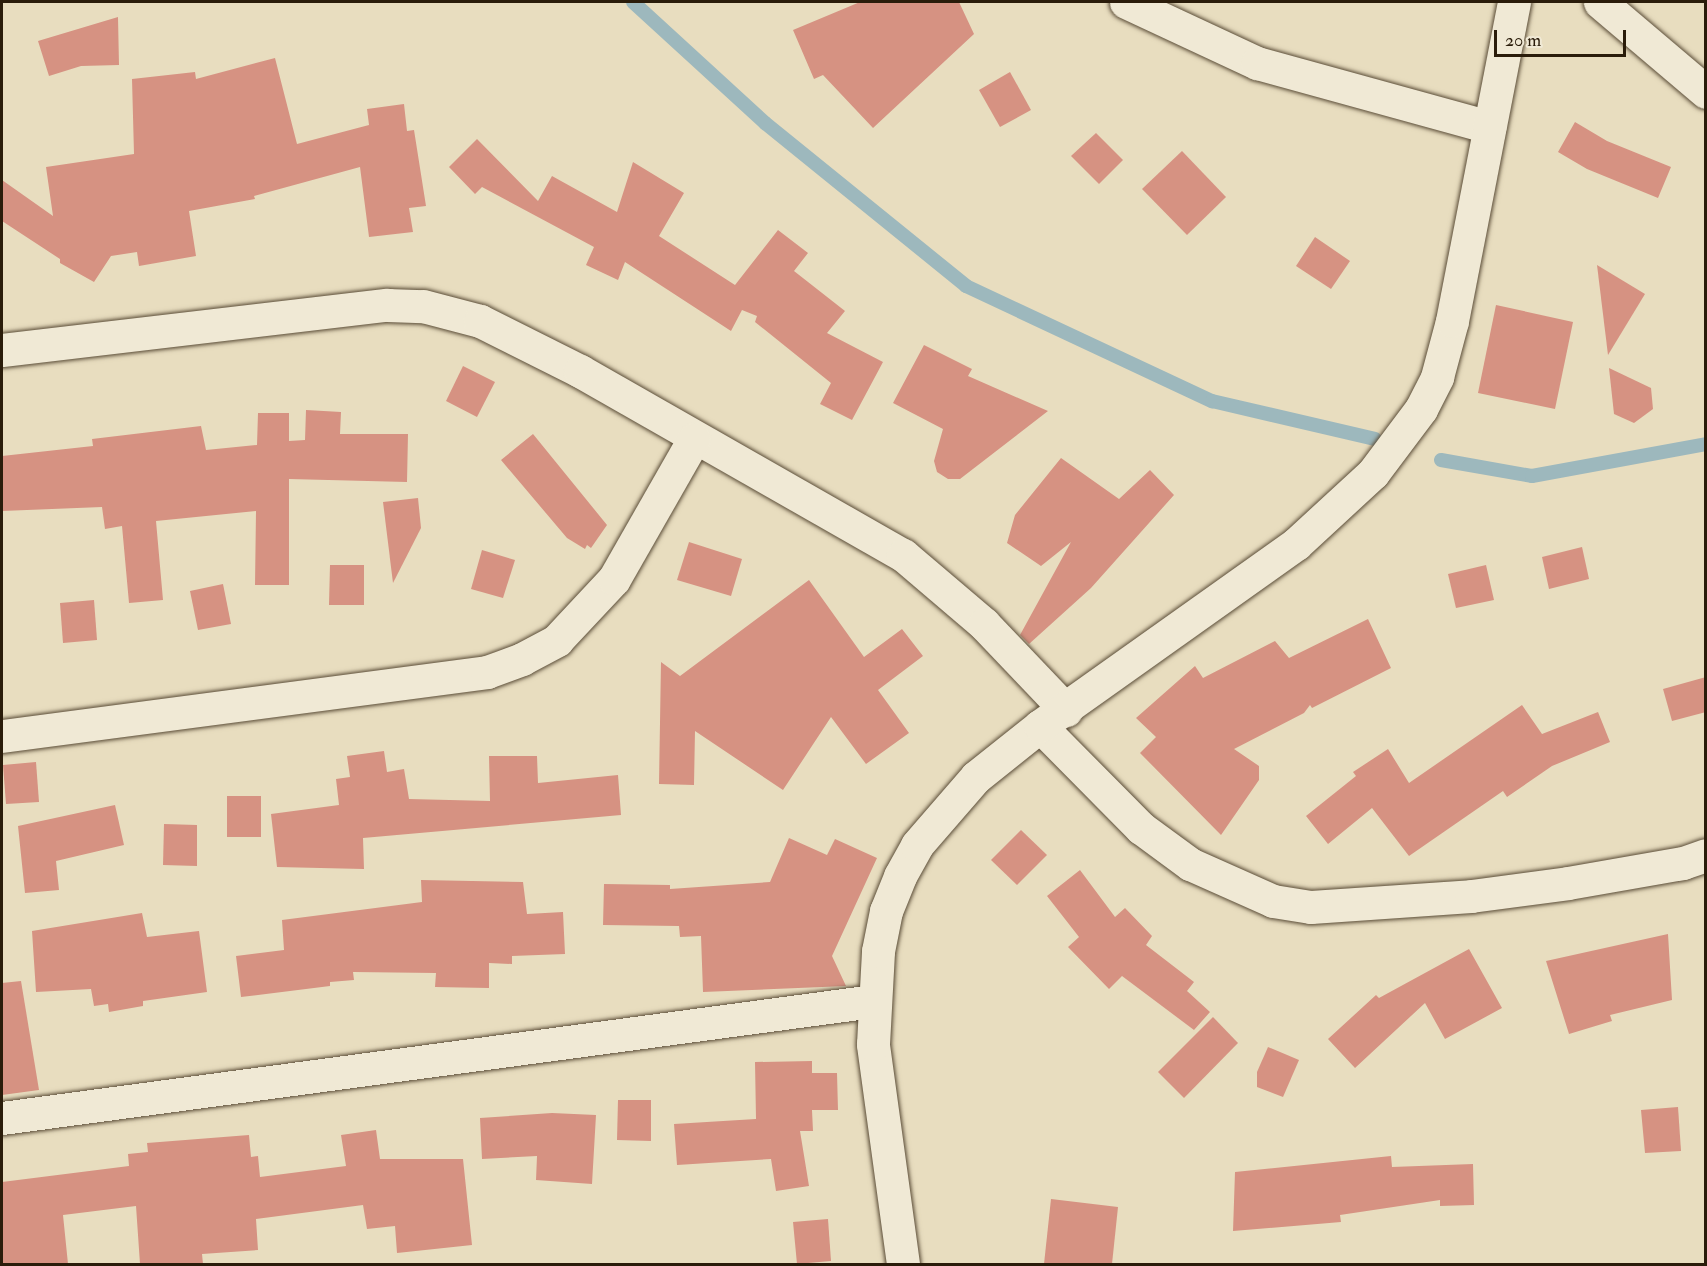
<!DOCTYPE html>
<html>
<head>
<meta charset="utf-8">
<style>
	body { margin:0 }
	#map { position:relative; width:1707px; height:1266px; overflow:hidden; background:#e8ddbf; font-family:"IM FELL Double Pica",serif }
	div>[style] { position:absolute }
	.stream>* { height:14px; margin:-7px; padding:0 7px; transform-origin:7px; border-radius:7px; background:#9db8bd }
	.building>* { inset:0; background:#d69282 }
	.roads { filter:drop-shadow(0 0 2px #5a4c37) drop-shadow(0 0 2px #5a4c37) }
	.street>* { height:33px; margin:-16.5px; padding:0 16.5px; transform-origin:16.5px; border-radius:16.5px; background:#f0e9d5 }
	span { translate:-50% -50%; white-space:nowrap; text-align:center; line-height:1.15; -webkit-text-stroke:6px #f0e9d5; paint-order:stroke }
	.frame { position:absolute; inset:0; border:3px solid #2a1c0a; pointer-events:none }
	.scale { position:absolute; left:1494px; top:30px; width:132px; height:27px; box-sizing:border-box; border:3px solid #2a1c0a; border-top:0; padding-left:8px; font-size:18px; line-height:21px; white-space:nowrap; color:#2a1c0a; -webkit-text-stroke:4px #f0e9d5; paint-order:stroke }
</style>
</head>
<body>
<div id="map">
	<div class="stream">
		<i style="left:633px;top:2px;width:179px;rotate:42.5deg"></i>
		<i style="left:765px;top:123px;width:259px;rotate:39deg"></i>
		<i style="left:966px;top:286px;width:272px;rotate:25.1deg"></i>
		<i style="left:1212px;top:401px;width:167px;rotate:13.1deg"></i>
		<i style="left:1441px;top:460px;width:92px;rotate:10deg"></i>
		<i style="left:1532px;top:476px;width:177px;rotate:-10.4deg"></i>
	</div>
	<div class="building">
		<i style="clip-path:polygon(860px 2px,959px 2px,974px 34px,873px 128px,823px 75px,814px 79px,793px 30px)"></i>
		<i style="clip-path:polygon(118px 17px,119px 65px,81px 66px,49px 76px,38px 41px)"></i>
		<i style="clip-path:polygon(275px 58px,297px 144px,369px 125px,367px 109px,404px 104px,407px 131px,414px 130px,426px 206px,409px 208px,413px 232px,369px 237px,360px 167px,254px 196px,255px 199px,189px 211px,196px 256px,139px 266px,137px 252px,111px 256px,94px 282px,60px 263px,60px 259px,2px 221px,2px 180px,53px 216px,46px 167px,134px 154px,132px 79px,195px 72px,196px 79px)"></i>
		<i style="clip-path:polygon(1010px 72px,1031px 110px,1000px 127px,979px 90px)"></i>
		<i style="clip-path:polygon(1575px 122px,1607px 141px,1671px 167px,1658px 198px,1587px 169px,1558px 152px)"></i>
		<i style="clip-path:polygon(1096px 133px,1123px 160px,1099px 184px,1071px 156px)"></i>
		<i style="clip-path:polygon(477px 139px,538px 201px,552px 176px,617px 212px,633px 162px,684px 193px,659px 236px,735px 285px,778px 230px,808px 253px,794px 271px,845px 311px,827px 333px,883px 362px,852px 420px,820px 404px,831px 383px,755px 322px,757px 316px,742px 310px,731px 331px,625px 262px,618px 280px,586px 265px,594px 247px,482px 187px,475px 194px,449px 167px)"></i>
		<i style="clip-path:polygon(1182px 151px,1226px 197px,1187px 235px,1142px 189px)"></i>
		<i style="clip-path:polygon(1315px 237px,1350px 261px,1331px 289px,1296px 266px)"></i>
		<i style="clip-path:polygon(1597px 265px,1645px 294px,1608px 355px)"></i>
		<i style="clip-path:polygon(1496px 305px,1573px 322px,1555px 409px,1478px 393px)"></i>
		<i style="clip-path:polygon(924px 345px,972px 369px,968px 376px,1048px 411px,960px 479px,948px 479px,937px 472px,934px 461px,943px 429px,893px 403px)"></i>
		<i style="clip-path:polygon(463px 366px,495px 382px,477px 417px,446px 401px)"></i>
		<i style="clip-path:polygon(1609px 368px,1651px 388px,1653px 409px,1634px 423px,1614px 414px)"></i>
		<i style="clip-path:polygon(306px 410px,341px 412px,340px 434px,408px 434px,407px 482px,289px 479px,289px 585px,255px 585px,256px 511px,156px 521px,163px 600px,129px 603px,122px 526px,105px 529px,102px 507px,2px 511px,2px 456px,93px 446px,92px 439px,201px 426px,206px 450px,257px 445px,258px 413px,289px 413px,289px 441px,305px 440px)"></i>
		<i style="clip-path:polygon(533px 434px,607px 525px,591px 548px,587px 545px,585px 549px,567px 538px,501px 460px)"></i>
		<i style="clip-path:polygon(1061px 458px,1119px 499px,1150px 470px,1174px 495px,1091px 588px,1029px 644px,1020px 635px,1071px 542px,1041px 566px,1007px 543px,1015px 515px)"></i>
		<i style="clip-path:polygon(418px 498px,421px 528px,393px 583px,383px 502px)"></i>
		<i style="clip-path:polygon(689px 542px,742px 559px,731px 596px,677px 580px)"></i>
		<i style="clip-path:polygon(1582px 547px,1589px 579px,1549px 589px,1542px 557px)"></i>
		<i style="clip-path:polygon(482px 550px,515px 560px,503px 598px,471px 589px)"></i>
		<i style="clip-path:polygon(330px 565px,364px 565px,364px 605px,329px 605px)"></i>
		<i style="clip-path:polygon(1486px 565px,1494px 600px,1456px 608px,1448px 574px)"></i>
		<i style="clip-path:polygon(809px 580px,864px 657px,902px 629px,923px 656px,878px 690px,909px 733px,866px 764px,831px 717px,783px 790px,695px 731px,694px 785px,659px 784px,661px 662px,680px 676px)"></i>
		<i style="clip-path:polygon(223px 584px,231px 624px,198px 630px,190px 591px)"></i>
		<i style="clip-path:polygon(94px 600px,97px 640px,63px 643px,60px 603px)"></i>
		<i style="clip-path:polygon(1368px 619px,1391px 668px,1312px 708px,1310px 705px,1304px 713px,1234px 749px,1259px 766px,1259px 780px,1221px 835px,1140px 753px,1156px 737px,1136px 718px,1195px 666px,1203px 678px,1275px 641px,1289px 658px)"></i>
		<i style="clip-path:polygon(1706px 677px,1706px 712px,1672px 721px,1663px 689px)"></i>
		<i style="clip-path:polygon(1522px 705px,1542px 734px,1598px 712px,1610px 742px,1552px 766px,1507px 797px,1503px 791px,1409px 856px,1372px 808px,1328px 844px,1306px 816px,1356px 776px,1353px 772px,1388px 749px,1409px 783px)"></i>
		<i style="clip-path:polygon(384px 751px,387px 772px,404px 769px,409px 799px,490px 801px,489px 756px,537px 756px,538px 783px,618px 775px,621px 815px,363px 838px,364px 869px,277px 867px,271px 814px,339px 805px,336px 779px,350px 777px,347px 756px)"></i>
		<i style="clip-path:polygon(36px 762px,39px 802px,6px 804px,3px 765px)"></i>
		<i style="clip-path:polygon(227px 796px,261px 796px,261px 837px,227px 837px)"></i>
		<i style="clip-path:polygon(115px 805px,124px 845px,56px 861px,59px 890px,25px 893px,18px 826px)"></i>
		<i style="clip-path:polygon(164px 824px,197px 825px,197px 866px,163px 865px)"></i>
		<i style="clip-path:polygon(1021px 830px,1047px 855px,1017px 885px,991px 860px)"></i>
		<i style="clip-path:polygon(789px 838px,827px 855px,835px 839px,877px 858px,832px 956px,846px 986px,703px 992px,701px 936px,680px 937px,679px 926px,603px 925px,604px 884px,670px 885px,670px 889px,770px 882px)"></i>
		<i style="clip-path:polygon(1080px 870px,1115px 917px,1125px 908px,1152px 936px,1146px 945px,1194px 982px,1187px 991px,1210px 1012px,1194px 1030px,1122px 976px,1109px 989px,1068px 947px,1079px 937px,1047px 896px)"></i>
		<i style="clip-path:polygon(421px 880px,523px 882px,527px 914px,563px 912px,565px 954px,512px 956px,512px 964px,489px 963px,489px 988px,435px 987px,436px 973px,353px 972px,354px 980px,330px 982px,330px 986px,241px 997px,236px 956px,284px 950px,282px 920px,422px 902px)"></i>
		<i style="clip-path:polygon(142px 913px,147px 937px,199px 931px,207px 992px,143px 1001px,143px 1006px,109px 1012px,108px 1004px,94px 1006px,91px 989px,36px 992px,32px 931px)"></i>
		<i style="clip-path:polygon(1668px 934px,1672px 1000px,1610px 1015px,1612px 1021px,1569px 1034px,1546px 961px)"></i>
		<i style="clip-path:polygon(1469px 949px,1502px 1008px,1445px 1039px,1425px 1003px,1355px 1068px,1328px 1039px,1376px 995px,1379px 998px)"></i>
		<i style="clip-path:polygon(21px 981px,39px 1090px,2px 1095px,2px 983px)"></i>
		<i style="clip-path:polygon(1213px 1017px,1238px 1043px,1184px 1098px,1158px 1072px)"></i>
		<i style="clip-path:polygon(1268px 1047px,1299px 1060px,1283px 1097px,1257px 1087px,1257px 1072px)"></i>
		<i style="clip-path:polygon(812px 1061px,812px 1073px,837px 1073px,838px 1110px,812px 1110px,813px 1131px,800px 1131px,809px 1186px,776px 1191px,771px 1159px,677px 1165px,674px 1124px,756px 1119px,755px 1062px)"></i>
		<i style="clip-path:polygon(618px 1100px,651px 1100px,651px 1141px,617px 1140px)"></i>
		<i style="clip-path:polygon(1678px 1107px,1681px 1151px,1645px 1153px,1641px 1110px)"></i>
		<i style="clip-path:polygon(552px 1113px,596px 1115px,592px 1184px,536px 1180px,537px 1156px,482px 1159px,480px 1118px)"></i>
		<i style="clip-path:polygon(376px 1130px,380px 1159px,463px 1159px,472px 1245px,397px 1253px,395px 1226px,367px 1229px,363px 1205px,256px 1219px,258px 1250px,202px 1254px,203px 1264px,140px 1264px,136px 1206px,63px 1215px,68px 1264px,2px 1264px,2px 1182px,129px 1166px,128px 1154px,148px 1152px,147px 1143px,249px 1135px,251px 1157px,258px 1156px,260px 1177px,346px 1166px,341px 1135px)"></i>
		<i style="clip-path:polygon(1391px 1156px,1392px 1167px,1473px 1164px,1474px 1205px,1440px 1206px,1440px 1200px,1340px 1215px,1341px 1222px,1233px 1231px,1235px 1172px)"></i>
		<i style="clip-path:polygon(1051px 1199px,1118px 1207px,1112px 1264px,1044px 1264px)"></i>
		<i style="clip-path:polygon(828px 1219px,831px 1261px,797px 1264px,793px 1222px)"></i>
	</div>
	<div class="roads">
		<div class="street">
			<i style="left:1126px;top:2px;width:145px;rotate:25deg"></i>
			<i style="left:1257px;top:63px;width:241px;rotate:15.4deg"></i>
			<i style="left:1600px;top:2px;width:139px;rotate:40.3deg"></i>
			<i style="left:2px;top:350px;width:388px;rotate:-6.7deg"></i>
			<i style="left:387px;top:305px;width:36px;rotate:2deg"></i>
			<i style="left:423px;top:306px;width:59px;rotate:14.7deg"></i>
			<i style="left:480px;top:321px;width:112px;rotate:26.6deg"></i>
			<i style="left:580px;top:371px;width:372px;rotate:29.7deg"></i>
			<i style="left:903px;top:555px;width:106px;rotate:40.4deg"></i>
			<i style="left:984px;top:624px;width:119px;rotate:46.4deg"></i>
			<i style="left:1040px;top:726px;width:144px;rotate:45.3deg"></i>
			<i style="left:1141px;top:828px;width:61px;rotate:36.3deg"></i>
			<i style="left:1190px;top:864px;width:91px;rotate:24deg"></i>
			<i style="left:1273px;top:901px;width:38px;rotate:9deg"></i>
			<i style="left:1311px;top:907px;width:160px;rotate:-3.9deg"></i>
			<i style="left:1471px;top:896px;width:98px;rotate:-7.6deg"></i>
			<i style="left:1568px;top:883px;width:117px;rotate:-9.9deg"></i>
			<i style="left:1683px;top:863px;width:24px;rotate:-19deg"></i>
			<i style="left:2px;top:736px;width:489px;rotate:-7.5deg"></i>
			<i style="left:487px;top:672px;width:37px;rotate:-20deg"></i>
			<i style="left:522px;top:659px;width:40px;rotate:-28deg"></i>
			<i style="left:557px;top:640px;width:83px;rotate:-46.9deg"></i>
			<i style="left:614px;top:579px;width:161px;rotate:-60.3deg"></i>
			<i style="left:2px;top:1118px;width:879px;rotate:-7.65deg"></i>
			<i style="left:903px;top:1264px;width:222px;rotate:-97.8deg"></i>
			<i style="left:873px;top:1044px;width:93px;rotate:-86.9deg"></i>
			<i style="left:878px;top:951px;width:41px;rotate:-78.7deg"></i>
			<i style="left:886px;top:911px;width:38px;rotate:-68deg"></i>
			<i style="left:900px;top:876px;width:35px;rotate:-61deg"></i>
			<i style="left:917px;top:845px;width:90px;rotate:-49.1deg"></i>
			<i style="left:976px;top:777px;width:82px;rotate:-38.6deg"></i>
			<i style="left:1040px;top:726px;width:314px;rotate:-35.4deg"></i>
			<i style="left:1296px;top:544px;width:105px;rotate:-42.7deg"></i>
			<i style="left:1373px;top:473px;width:80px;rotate:-53.1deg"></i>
			<i style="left:1421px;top:409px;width:36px;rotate:-63deg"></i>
			<i style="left:1437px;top:377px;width:58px;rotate:-75deg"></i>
			<i style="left:1452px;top:321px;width:325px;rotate:-79deg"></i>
		</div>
	</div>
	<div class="frame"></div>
	<div class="scale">20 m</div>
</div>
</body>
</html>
